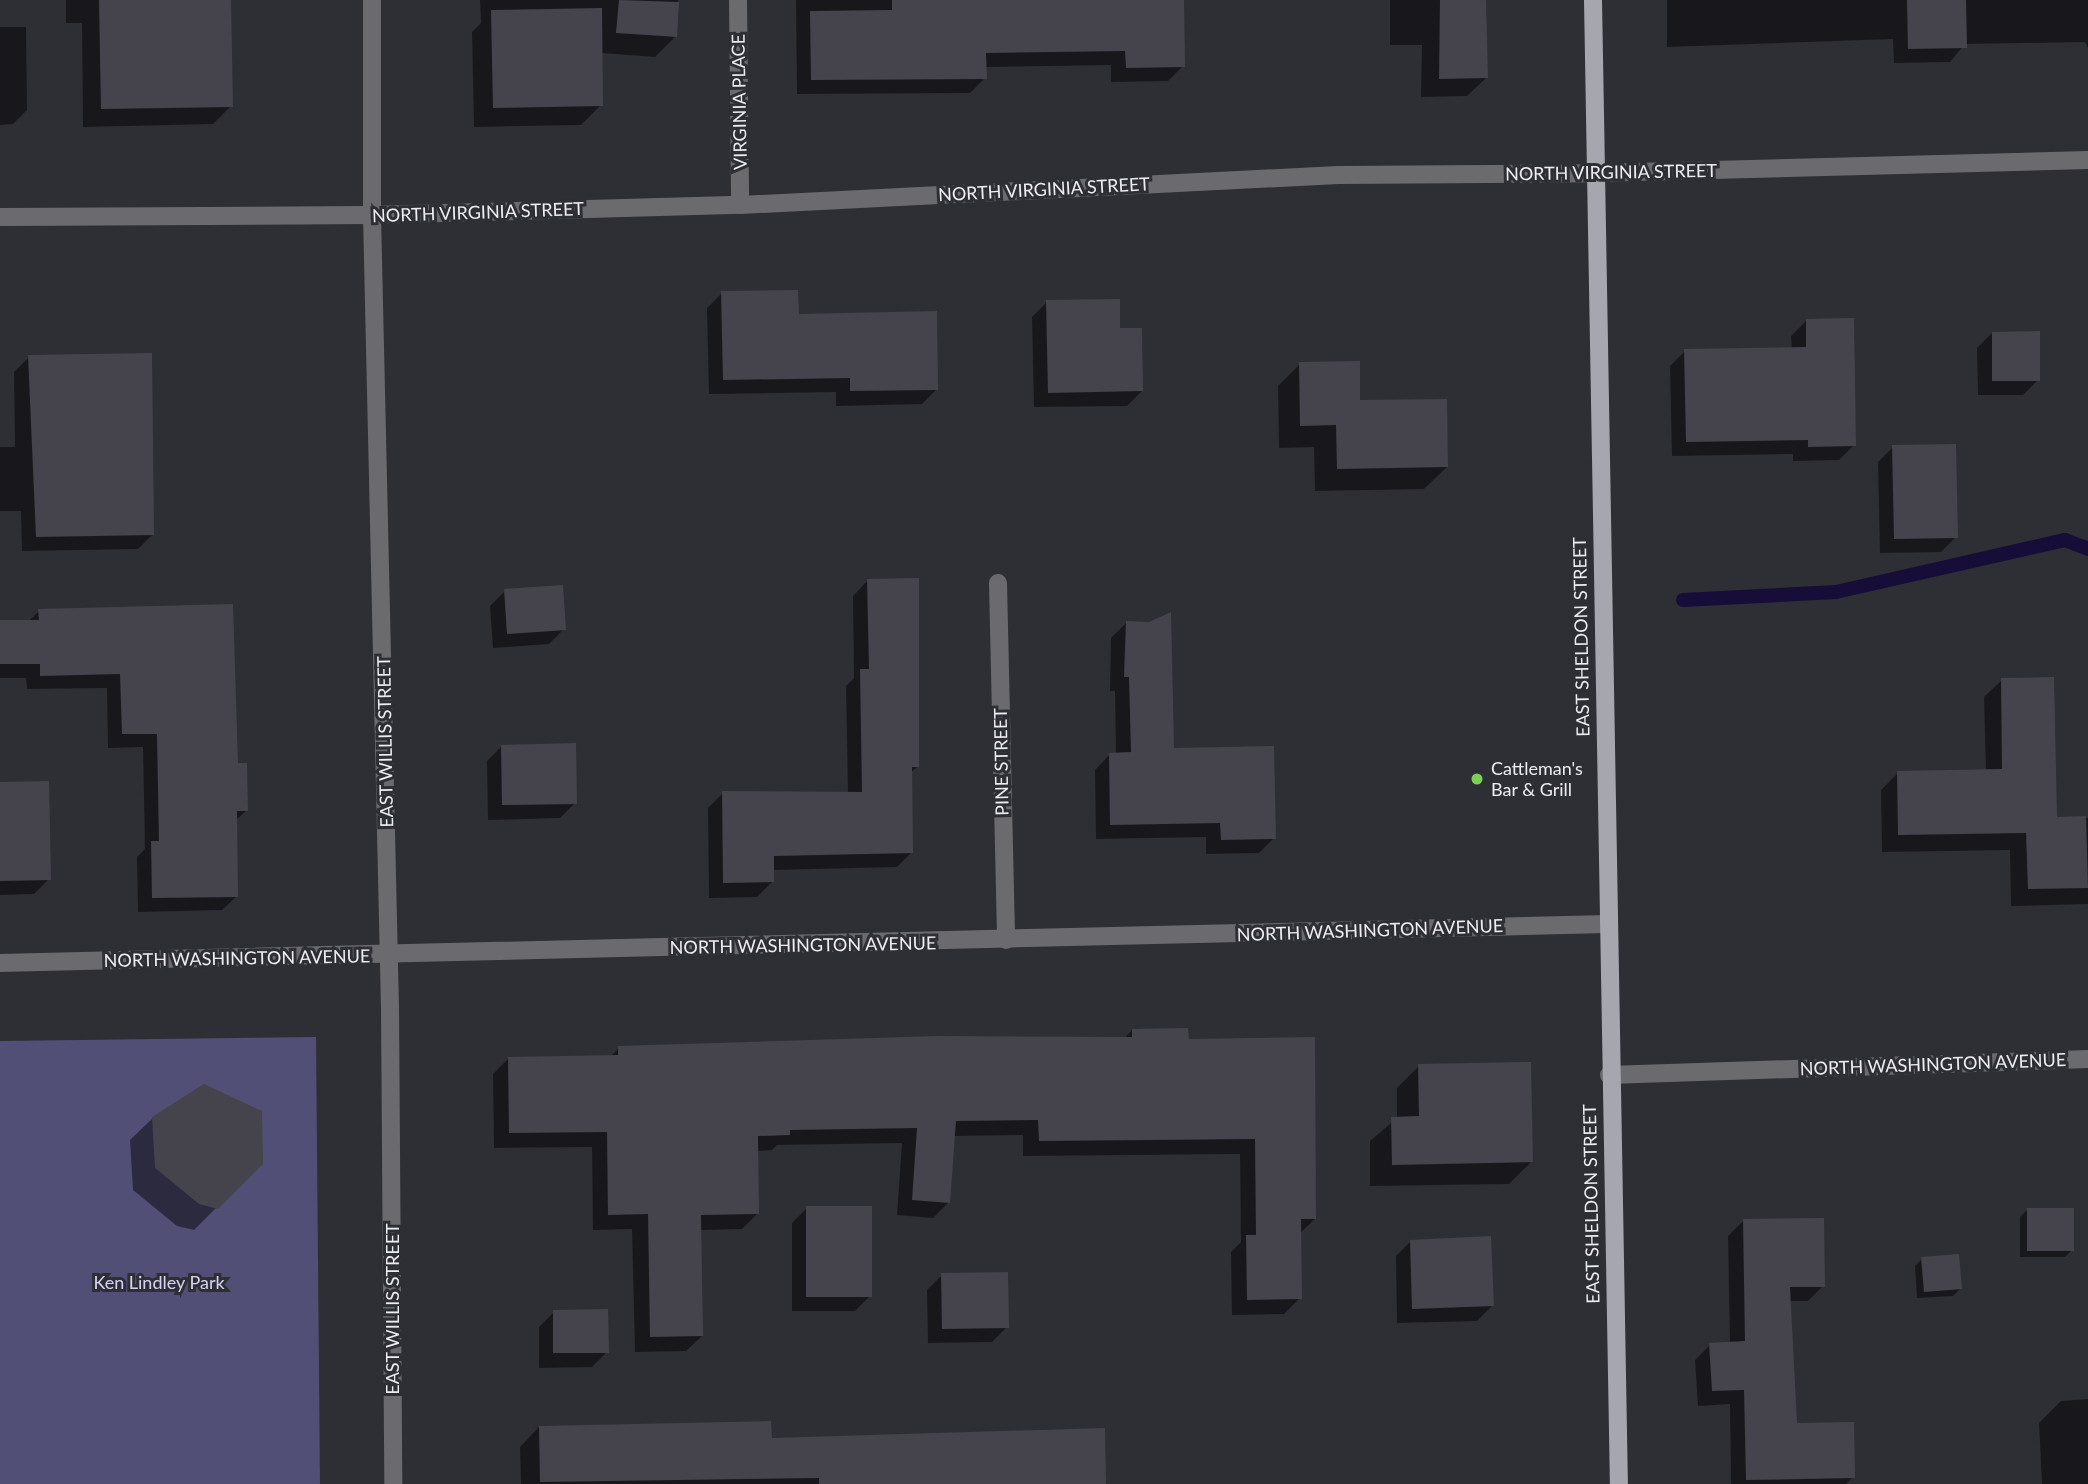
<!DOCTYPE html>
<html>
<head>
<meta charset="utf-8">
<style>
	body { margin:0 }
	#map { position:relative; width:2088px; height:1484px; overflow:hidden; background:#2e2e35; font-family:Lato,sans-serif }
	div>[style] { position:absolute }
	.green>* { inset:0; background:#524f76 }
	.shadow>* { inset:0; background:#0007 }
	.stream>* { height:14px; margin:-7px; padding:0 7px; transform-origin:7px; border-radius:7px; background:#170d39 }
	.building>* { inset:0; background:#45444c }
	.street>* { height:18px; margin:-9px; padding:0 9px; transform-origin:9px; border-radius:9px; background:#6b6b6f }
	.primary>* { height:18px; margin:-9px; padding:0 9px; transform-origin:9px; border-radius:9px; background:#a6a6ae }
	.dots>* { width:19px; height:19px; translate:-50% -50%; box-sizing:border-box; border:4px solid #2e2e35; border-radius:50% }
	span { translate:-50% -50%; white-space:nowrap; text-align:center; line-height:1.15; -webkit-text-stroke:6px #2e2e35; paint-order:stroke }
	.street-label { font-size:18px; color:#ececf1 }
	.poi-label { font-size:18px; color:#ececf1 }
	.left { translate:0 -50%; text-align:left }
	.park-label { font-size:18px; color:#d4d3f3 }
</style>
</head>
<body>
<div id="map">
	<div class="green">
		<i style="clip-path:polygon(316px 1037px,320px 1484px,0 1484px,0 1041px)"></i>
	</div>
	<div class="shadow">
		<i style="clip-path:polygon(66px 0,231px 0,231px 106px,213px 124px,83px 127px,82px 23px,66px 23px)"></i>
		<i style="clip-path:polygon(480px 0,678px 0,675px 37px,655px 57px,601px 53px,601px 105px,581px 125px,474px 127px,472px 32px,481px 23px)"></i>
		<i style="clip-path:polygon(796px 0,1182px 0,1183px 66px,1168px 81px,1111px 82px,1111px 65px,985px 67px,985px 78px,970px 93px,797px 94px)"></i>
		<i style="clip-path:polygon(1390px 0,1486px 0,1486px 78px,1467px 96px,1421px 97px,1422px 45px,1390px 45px)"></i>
		<i style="clip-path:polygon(1667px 0,2088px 0,2088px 48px,2085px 42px,1965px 44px,1950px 62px,1894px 63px,1893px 39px,1667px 47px)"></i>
		<i style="clip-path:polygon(0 27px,26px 27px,27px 110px,13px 124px,0 125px)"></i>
		<i style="clip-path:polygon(722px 293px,797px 315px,937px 389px,922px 404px,836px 406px,836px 392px,709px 394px,707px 308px)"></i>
		<i style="clip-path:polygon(1047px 302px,1119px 330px,1142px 391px,1127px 406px,1034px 407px,1032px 317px)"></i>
		<i style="clip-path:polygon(1806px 321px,1854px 445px,1839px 460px,1793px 461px,1793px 454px,1672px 456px,1670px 366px,1685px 351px,1792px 349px,1791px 336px)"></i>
		<i style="clip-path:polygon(1992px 333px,2038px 380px,2023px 395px,1978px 395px,1977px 348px)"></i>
		<i style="clip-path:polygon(29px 357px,153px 534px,138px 549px,22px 551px,21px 511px,0 511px,0 447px,15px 447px,14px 372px)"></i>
		<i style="clip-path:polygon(1300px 364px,1359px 402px,1447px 467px,1424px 489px,1315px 491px,1314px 447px,1279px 448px,1278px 386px)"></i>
		<i style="clip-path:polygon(1893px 447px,1956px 537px,1941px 552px,1880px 553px,1878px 462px)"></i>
		<i style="clip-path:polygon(868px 580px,917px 767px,910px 773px,912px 852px,897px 867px,772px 870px,772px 882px,757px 897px,709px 898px,708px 808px,723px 793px,848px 794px,846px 686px,854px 678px,853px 596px)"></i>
		<i style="clip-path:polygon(505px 591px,564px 629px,549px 644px,493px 648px,490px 606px)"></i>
		<i style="clip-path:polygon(39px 611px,236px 765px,247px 810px,235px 821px,237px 896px,222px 910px,138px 912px,137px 857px,145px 849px,143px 747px,108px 748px,107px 688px,27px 689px,26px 678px,0 678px,0 622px,28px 622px)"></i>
		<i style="clip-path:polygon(1126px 623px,1172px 750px,1274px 838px,1259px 853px,1206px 854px,1206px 837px,1096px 839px,1095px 770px,1110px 754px,1116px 754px,1115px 691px,1110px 691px,1111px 638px)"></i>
		<i style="clip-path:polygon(2002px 680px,2055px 819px,2088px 818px,2088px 904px,2011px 906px,2010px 850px,1882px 852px,1881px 790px,1898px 773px,1986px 771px,1984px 697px)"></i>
		<i style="clip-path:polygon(502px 746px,575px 803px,560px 818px,488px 820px,487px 761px)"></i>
		<i style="clip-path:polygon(0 784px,49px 879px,34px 894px,0 895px)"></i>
		<i style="clip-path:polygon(1132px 1030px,1187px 1041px,1315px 1219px,1299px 1234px,1300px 1298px,1284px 1314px,1232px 1315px,1231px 1252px,1241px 1242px,1240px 1154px,1023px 1156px,1023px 1135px,953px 1136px,949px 1202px,933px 1218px,897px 1215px,902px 1143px,777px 1145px,772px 1150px,757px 1151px,758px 1213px,742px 1229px,700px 1230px,702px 1336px,686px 1351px,635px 1352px,632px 1229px,593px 1230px,592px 1147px,494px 1148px,493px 1074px,509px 1058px,611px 1056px,619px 1048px,1124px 1039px)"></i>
		<i style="clip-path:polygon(1419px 1066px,1531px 1162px,1509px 1184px,1370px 1186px,1370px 1141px,1397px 1118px,1397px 1088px)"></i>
		<i style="clip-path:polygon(153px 1118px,261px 1163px,194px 1230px,177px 1226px,133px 1190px,130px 1140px)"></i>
		<i style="clip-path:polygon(807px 1208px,870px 1296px,855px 1311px,792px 1311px,792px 1223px)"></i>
		<i style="clip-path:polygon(2027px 1210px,2072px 1250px,2065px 1257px,2020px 1257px,2020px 1217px)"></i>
		<i style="clip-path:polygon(1743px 1221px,1823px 1286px,1808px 1301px,1789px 1301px,1795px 1425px,1853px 1477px,1846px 1484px,1731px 1484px,1730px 1404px,1698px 1406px,1695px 1360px,1710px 1345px,1730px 1344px,1728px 1236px)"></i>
		<i style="clip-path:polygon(1411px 1241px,1492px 1306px,1477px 1321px,1397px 1323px,1396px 1256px)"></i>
		<i style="clip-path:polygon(1922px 1259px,1960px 1289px,1953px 1296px,1917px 1298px,1915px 1266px)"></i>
		<i style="clip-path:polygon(942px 1275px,1007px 1327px,992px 1342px,928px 1343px,927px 1290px)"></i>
		<i style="clip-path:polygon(554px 1312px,607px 1352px,592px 1367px,539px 1368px,539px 1327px)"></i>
		<i style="clip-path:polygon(2088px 1399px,2088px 1484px,2042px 1484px,2039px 1423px,2061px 1401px)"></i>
		<i style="clip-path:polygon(539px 1427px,770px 1440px,1105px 1484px,521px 1484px,520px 1447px)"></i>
	</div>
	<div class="stream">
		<i style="left:1683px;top:600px;width:153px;rotate:-3deg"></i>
		<i style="left:1836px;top:592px;width:235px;rotate:-12.8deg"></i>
		<i style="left:2065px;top:540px;width:25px;rotate:21deg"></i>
	</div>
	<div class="building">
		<i style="clip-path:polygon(99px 0,231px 0,233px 107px,101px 109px)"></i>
		<i style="clip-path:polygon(619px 0,679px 2px,677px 37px,616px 33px)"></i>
		<i style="clip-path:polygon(892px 0,1184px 0,1185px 67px,1126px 68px,1125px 51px,986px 53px,987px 79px,811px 80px,810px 11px,892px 10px)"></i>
		<i style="clip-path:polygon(1440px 0,1486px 0,1488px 78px,1439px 79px)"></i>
		<i style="clip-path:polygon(1907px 0,1966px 0,1967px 48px,1908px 49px)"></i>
		<i style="clip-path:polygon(602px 8px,603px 106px,493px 108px,491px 10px)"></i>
		<i style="clip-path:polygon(798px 290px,799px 314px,937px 311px,938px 390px,850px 391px,850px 378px,723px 380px,721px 291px)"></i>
		<i style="clip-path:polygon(1120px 299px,1120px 328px,1142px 328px,1143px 391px,1048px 393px,1046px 300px)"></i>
		<i style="clip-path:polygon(1854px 318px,1856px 446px,1808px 447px,1808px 440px,1686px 442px,1684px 349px,1806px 347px,1806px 319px)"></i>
		<i style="clip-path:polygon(2040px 331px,2040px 381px,1992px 381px,1992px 332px)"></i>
		<i style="clip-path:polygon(152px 353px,154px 535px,36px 537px,28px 355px)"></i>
		<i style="clip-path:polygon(1360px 361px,1360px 400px,1447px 399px,1448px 467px,1337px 469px,1336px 425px,1300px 426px,1299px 362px)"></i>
		<i style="clip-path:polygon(1956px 444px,1958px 538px,1894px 539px,1892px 445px)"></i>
		<i style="clip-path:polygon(919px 578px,919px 767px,912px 767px,913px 853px,774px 856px,774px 882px,723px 883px,722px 791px,862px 792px,860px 669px,869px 669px,867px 579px)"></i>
		<i style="clip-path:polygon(563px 585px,566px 630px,507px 634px,504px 589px)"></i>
		<i style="clip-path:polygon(233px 604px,238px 763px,247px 763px,248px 811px,237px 811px,238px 897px,152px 898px,151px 841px,159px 841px,157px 734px,122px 734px,120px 674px,40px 676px,40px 664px,0 664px,0 620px,39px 620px,38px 609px)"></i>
		<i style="clip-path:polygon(1171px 612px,1174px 748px,1274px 746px,1276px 839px,1221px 840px,1220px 823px,1110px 825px,1109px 753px,1131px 752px,1129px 677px,1124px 677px,1126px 621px,1149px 622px)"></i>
		<i style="clip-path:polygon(2054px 677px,2057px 817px,2086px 816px,2088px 888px,2028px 889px,2026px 833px,1898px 835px,1897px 771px,2002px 769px,2001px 678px)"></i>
		<i style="clip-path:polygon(576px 743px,577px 804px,502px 805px,501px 745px)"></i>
		<i style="clip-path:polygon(49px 781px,51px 880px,0 881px,0 782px)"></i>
		<i style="clip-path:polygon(1188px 1028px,1189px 1039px,1315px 1037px,1316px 1219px,1301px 1219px,1302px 1299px,1247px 1300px,1246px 1235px,1256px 1235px,1255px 1139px,1039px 1141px,1038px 1120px,956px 1121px,950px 1203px,912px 1200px,917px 1128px,790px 1130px,790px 1135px,758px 1136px,759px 1214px,701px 1215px,703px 1336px,650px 1337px,648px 1214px,608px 1215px,607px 1132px,509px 1133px,508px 1057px,618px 1055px,618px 1046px,938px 1036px,1132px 1037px,1132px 1029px)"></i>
		<i style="clip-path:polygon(1531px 1062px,1533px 1162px,1392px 1165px,1391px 1117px,1419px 1116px,1418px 1064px)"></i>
		<i style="clip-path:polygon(204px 1084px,262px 1111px,263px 1164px,218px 1209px,199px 1204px,155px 1168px,152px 1117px)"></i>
		<i style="clip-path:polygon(806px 1206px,872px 1206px,872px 1297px,806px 1297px)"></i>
		<i style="clip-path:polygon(2027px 1208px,2074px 1208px,2074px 1251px,2027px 1251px)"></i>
		<i style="clip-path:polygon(1824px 1218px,1825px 1287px,1790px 1287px,1797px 1423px,1854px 1422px,1855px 1478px,1746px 1480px,1744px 1390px,1712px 1391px,1709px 1343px,1745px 1341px,1743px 1219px)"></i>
		<i style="clip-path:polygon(1491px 1236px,1494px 1306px,1412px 1309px,1410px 1240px)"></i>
		<i style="clip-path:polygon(1959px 1254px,1962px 1289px,1924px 1292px,1921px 1257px)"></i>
		<i style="clip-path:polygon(1008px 1272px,1009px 1328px,942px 1329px,941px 1273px)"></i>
		<i style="clip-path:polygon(608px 1309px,609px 1353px,553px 1353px,553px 1310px)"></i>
		<i style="clip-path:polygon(771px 1421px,772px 1438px,1105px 1428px,1106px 1484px,819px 1484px,819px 1478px,540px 1482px,539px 1426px)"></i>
	</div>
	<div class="street">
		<i style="left:372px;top:0;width:215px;rotate:90deg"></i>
		<i style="left:372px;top:215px;width:792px;rotate:88.7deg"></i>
		<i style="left:390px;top:1007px;width:477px;rotate:89.6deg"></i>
		<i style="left:738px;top:0;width:205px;rotate:89.4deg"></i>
		<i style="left:0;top:217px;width:372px;rotate:-0.3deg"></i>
		<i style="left:372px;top:215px;width:368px;rotate:-1.6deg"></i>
		<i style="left:740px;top:205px;width:599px;rotate:-2.87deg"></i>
		<i style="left:1338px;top:175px;width:257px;rotate:-0.4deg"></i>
		<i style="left:1595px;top:173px;width:493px;rotate:-1.5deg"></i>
		<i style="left:998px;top:583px;width:357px;rotate:88.7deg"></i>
		<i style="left:0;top:963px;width:1607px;rotate:-1.39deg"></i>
		<i style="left:1609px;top:1075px;width:479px;rotate:-1.9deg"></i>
	</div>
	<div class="primary">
		<i style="left:1593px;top:0;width:1484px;rotate:89deg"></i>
	</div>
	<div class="dots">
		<i style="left:1477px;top:779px;background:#7bd155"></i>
	</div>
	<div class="street-label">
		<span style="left:739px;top:102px;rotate:-91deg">VIRGINIA PLACE</span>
		<span style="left:1611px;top:172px;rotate:-1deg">NORTH VIRGINIA STREET</span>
		<span style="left:1044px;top:189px;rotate:-3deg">NORTH VIRGINIA STREET</span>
		<span style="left:478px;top:212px;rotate:-2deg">NORTH VIRGINIA STREET</span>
		<span style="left:1581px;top:637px;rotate:-91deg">EAST SHELDON STREET</span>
		<span style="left:385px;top:742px;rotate:-91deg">EAST WILLIS STREET</span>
		<span style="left:1001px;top:762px;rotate:-91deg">PINE STREET</span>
		<span style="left:1370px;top:930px;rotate:-2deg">NORTH WASHINGTON AVENUE</span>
		<span style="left:803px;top:945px;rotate:-1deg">NORTH WASHINGTON AVENUE</span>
		<span style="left:237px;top:958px;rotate:-1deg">NORTH WASHINGTON AVENUE</span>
		<span style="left:1933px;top:1064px;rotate:-2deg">NORTH WASHINGTON AVENUE</span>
		<span style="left:1591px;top:1204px;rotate:-91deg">EAST SHELDON STREET</span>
		<span style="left:392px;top:1309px;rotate:-90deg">EAST WILLIS STREET</span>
	</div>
	<div class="poi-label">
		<span class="left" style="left:1491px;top:779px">Cattleman's<br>Bar &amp; Grill</span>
	</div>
	<div class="park-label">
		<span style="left:159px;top:1282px">Ken Lindley Park</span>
	</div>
</div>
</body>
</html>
